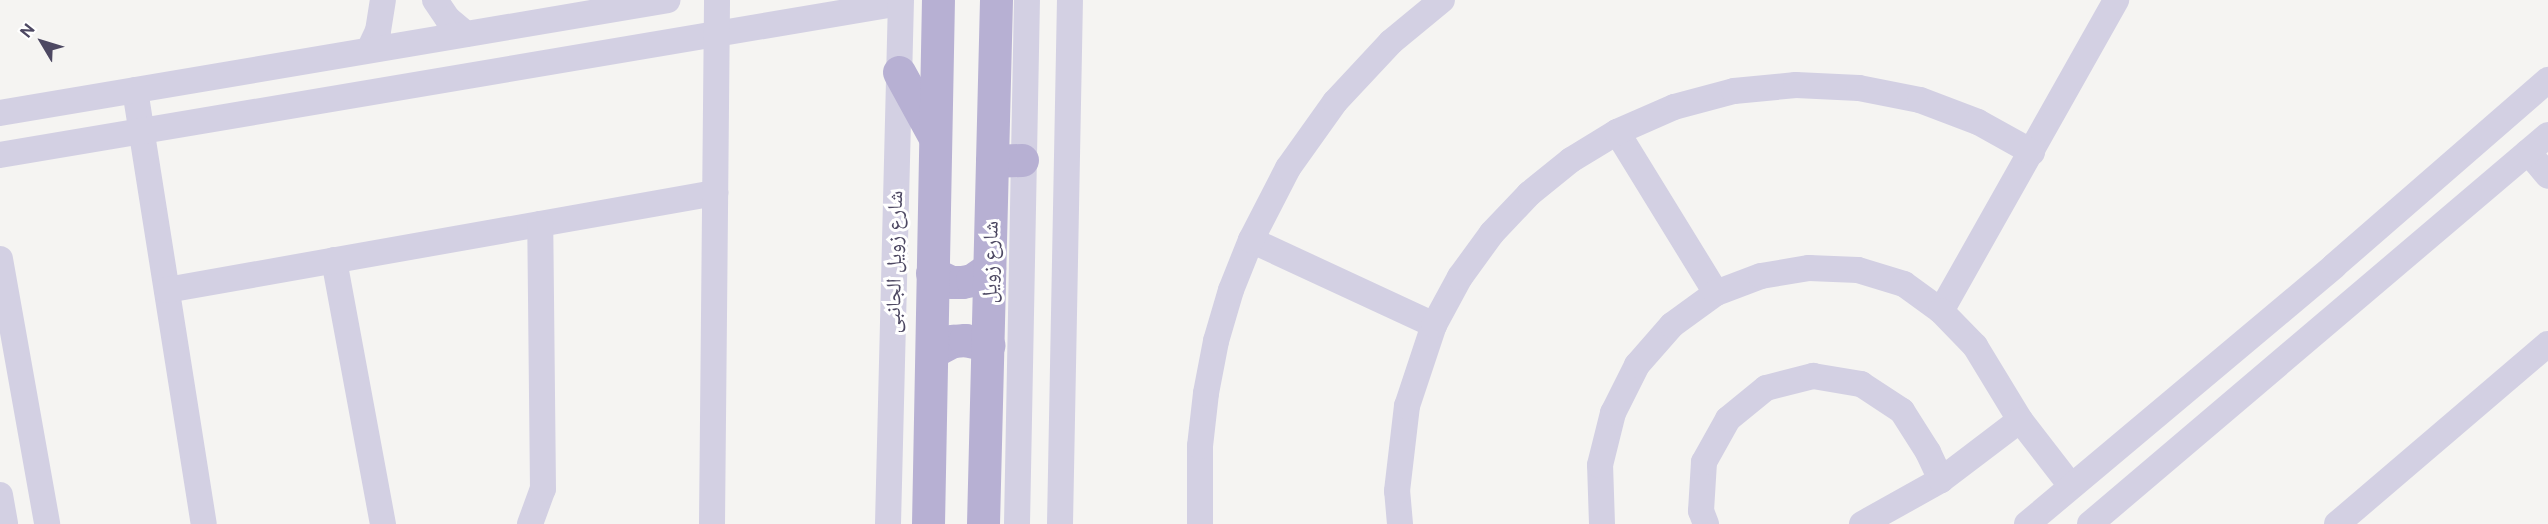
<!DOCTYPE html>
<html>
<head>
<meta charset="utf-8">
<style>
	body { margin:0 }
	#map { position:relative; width:2548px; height:524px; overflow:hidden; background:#f5f4f2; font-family:"Public Sans","Noto Naskh Arabic",sans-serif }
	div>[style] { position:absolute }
	.minor>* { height:26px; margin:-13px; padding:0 13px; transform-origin:13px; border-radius:13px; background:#d3d0e3 }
	.major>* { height:33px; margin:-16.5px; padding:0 16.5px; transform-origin:16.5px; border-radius:16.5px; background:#b7b0d3 }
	span { translate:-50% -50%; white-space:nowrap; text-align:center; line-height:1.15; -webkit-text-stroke:6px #fff; paint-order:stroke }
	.street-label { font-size:21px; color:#4d4862 }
	.north { position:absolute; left:12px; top:12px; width:60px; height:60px; -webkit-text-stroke:4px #fff; paint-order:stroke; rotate:308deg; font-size:16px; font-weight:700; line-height:24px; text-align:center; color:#4d4862 }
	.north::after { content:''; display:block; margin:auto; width:21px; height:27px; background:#4d4862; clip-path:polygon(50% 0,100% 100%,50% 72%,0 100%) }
</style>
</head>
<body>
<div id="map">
	<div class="minor">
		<i style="left:435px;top:0;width:23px;rotate:56deg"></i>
		<i style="left:448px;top:19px;width:23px;rotate:40deg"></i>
		<i style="left:369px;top:50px;width:21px;rotate:-65deg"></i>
		<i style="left:378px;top:31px;width:31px;rotate:-81deg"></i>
		<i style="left:135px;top:90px;width:439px;rotate:81deg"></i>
		<i style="left:0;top:113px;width:677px;rotate:-9.6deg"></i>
		<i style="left:1617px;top:132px;width:189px;rotate:58.4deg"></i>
		<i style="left:2528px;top:152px;width:31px;rotate:50deg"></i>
		<i style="left:0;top:155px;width:913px;rotate:-9.59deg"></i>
		<i style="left:1251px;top:240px;width:202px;rotate:24.9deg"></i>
		<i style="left:0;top:259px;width:269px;rotate:79.9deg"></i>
		<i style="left:334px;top:260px;width:269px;rotate:79.5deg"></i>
		<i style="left:167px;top:290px;width:557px;rotate:-10.04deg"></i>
		<i style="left:1941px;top:311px;width:357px;rotate:-60.6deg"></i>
		<i style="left:0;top:495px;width:29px;rotate:80deg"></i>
		<i style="left:530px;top:524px;width:37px;rotate:-70deg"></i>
		<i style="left:543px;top:489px;width:265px;rotate:-90.6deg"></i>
		<i style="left:712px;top:524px;width:524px;rotate:-89.45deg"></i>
		<i style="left:888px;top:524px;width:524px;rotate:-88.58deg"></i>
		<i style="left:1017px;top:524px;width:524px;rotate:-88.91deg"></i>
		<i style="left:1060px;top:524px;width:524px;rotate:-88.91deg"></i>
		<i style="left:1200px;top:524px;width:78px;rotate:-90deg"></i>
		<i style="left:1200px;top:446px;width:53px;rotate:-83.5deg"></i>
		<i style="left:1206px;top:393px;width:53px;rotate:-79.1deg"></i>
		<i style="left:1216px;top:341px;width:53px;rotate:-73.6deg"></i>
		<i style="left:1231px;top:290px;width:54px;rotate:-68.2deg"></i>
		<i style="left:1251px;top:240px;width:81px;rotate:-62.8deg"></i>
		<i style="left:1288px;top:168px;width:81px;rotate:-54.5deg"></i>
		<i style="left:1335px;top:102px;width:82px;rotate:-47deg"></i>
		<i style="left:1391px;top:42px;width:66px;rotate:-39.5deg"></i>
		<i style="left:1400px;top:524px;width:33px;rotate:-95deg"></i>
		<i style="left:1397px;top:491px;width:86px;rotate:-83.3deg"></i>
		<i style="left:1407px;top:406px;width:85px;rotate:-71.6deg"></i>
		<i style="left:1434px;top:325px;width:55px;rotate:-61.6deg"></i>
		<i style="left:1460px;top:277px;width:54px;rotate:-54deg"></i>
		<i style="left:1492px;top:233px;width:54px;rotate:-46.5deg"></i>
		<i style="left:1529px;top:194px;width:54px;rotate:-39deg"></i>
		<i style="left:1571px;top:160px;width:54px;rotate:-31.3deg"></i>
		<i style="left:1617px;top:132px;width:62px;rotate:-23.7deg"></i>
		<i style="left:1674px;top:107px;width:62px;rotate:-14.9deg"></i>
		<i style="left:1734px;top:91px;width:62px;rotate:-5.5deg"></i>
		<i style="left:1796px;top:85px;width:63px;rotate:2.7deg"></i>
		<i style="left:1859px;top:88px;width:62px;rotate:11.1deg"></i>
		<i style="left:1920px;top:100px;width:62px;rotate:20.8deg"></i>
		<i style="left:1978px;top:122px;width:62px;rotate:29.1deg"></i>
		<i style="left:1602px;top:524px;width:59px;rotate:-91.9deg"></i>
		<i style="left:1600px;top:465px;width:54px;rotate:-76deg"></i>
		<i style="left:1613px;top:413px;width:54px;rotate:-63.4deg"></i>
		<i style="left:1637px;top:365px;width:53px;rotate:-48.8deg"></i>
		<i style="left:1672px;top:325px;width:54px;rotate:-36deg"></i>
		<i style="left:1716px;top:293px;width:48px;rotate:-20.7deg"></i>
		<i style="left:1761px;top:276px;width:49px;rotate:-9.5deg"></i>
		<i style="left:1809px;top:268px;width:49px;rotate:2.3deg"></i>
		<i style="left:1858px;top:270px;width:48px;rotate:16.9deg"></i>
		<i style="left:1904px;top:284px;width:46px;rotate:36.1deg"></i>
		<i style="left:1941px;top:311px;width:49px;rotate:45.8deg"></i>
		<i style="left:1975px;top:346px;width:87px;rotate:58.7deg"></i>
		<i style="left:2020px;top:420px;width:83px;rotate:52.3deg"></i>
		<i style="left:1706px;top:524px;width:14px;rotate:-111deg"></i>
		<i style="left:1701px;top:511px;width:49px;rotate:-86.5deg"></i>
		<i style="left:1704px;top:462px;width:49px;rotate:-60.8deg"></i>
		<i style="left:1728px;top:419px;width:49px;rotate:-39.2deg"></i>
		<i style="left:1766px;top:388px;width:49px;rotate:-14.3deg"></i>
		<i style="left:1813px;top:376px;width:49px;rotate:9.5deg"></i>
		<i style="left:1861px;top:384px;width:49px;rotate:33.4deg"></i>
		<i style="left:1902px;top:411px;width:49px;rotate:57.6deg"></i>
		<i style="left:1928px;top:452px;width:31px;rotate:65deg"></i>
		<i style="left:1862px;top:524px;width:90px;rotate:-29.1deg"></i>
		<i style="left:1941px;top:480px;width:99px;rotate:-37.2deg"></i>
		<i style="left:2027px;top:524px;width:401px;rotate:-40deg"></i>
		<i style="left:2334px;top:266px;width:284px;rotate:-41deg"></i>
		<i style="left:2090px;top:524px;width:601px;rotate:-40.34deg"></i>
		<i style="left:2337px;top:524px;width:277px;rotate:-40.5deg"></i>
	</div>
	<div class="major">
		<i style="left:899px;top:72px;width:73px;rotate:61.3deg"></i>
		<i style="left:992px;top:161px;width:30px;rotate:-2deg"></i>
		<i style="left:932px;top:273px;width:21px;rotate:25deg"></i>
		<i style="left:951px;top:282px;width:11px"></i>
		<i style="left:962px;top:282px;width:10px;rotate:-11deg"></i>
		<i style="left:972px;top:280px;width:21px;rotate:-35deg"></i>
		<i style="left:932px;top:352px;width:24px;rotate:-28deg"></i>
		<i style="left:953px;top:341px;width:12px;rotate:-5deg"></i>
		<i style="left:965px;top:340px;width:24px;rotate:12deg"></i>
		<i style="left:928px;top:524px;width:524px;rotate:-88.91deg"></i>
		<i style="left:983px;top:524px;width:524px;rotate:-88.58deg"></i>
	</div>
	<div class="street-label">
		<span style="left:894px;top:262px;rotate:-89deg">شارع زويل الجانبى</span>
		<span style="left:990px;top:262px;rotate:-89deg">شارع زويل</span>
	</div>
	<div class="north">N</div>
</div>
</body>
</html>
